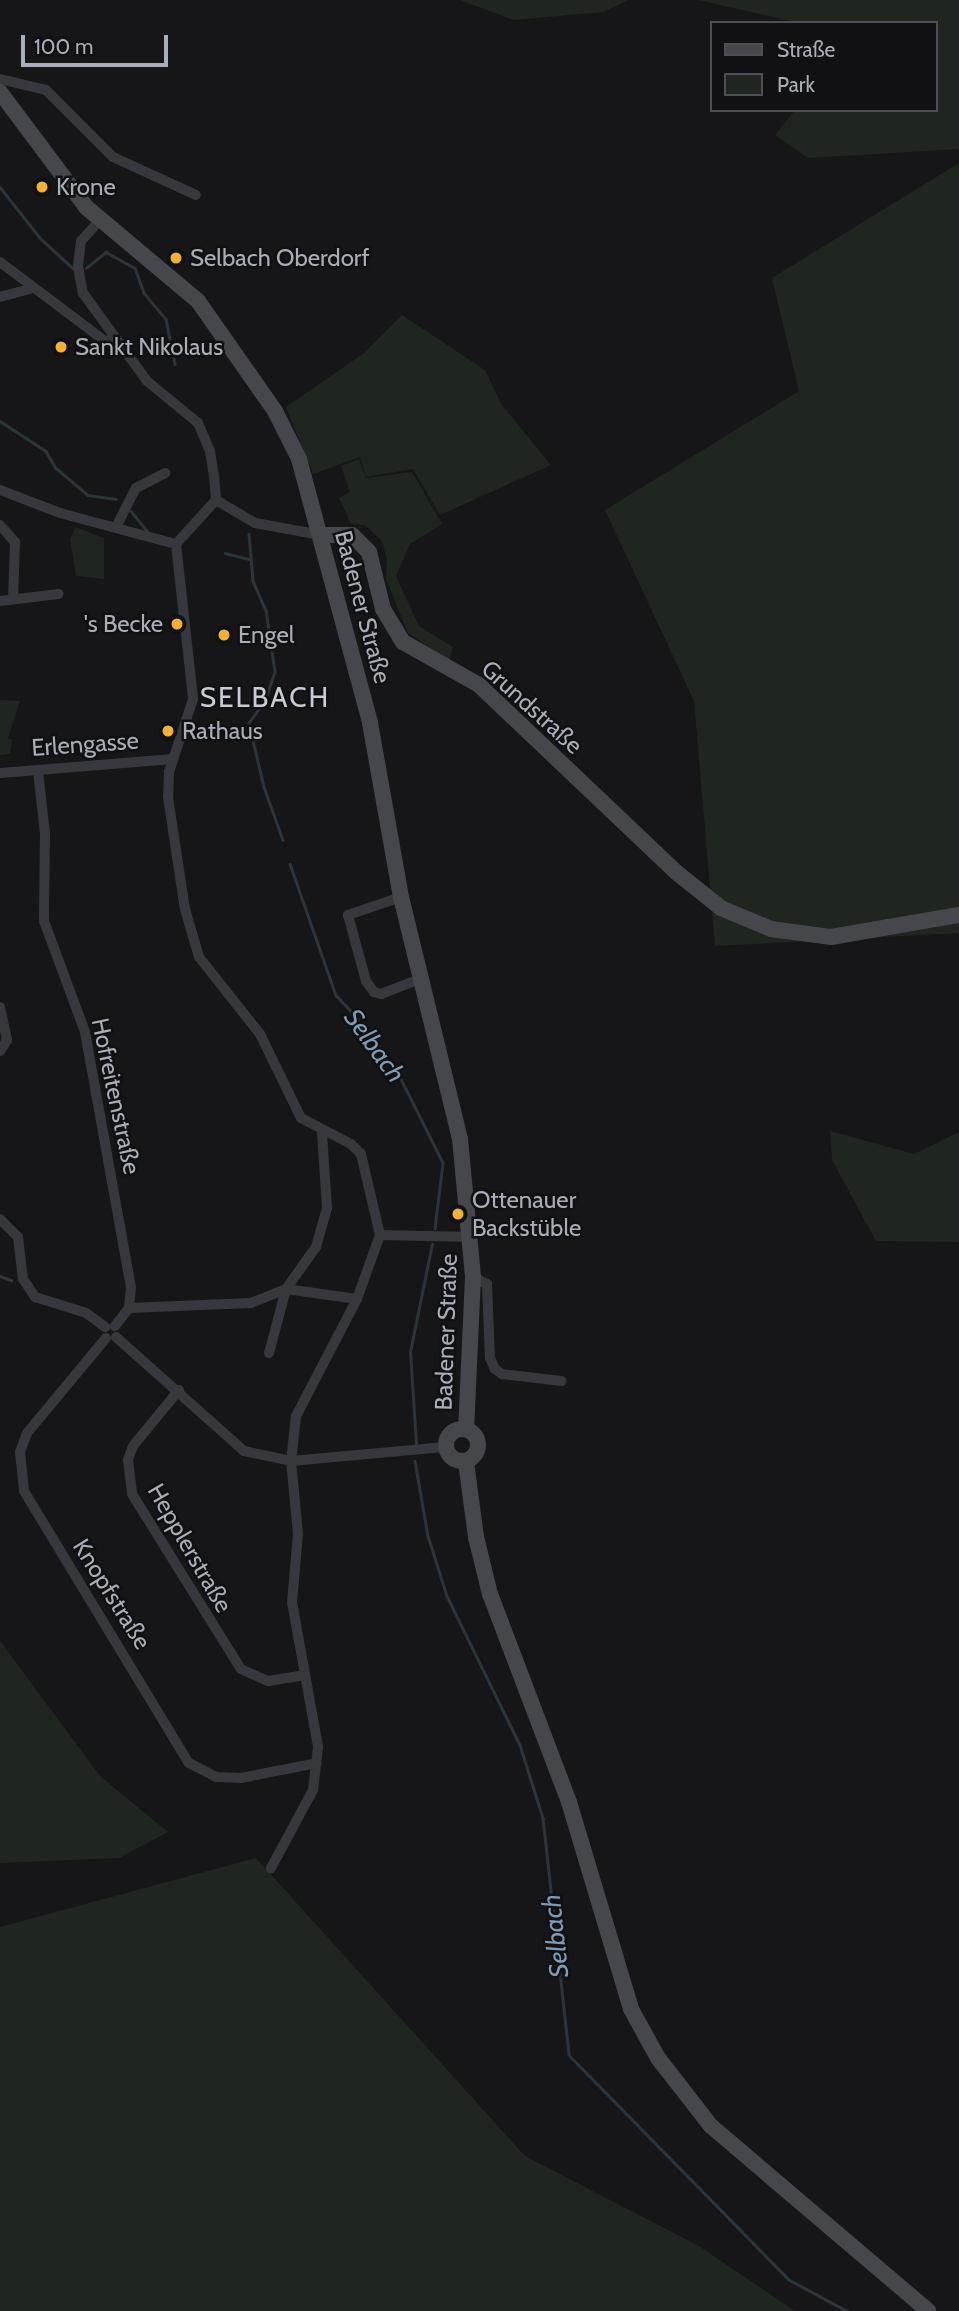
<!DOCTYPE html>
<html>
<head>
<meta charset="utf-8">
<style>
	body { margin:0 }
	#map { position:relative; width:959px; height:2311px; overflow:hidden; background:#161618; font-family:Cabin,sans-serif }
	div>[style] { position:absolute }
	.green>* { inset:0; background:#1e261f }
	.stream>* { height:2.5px; margin:-1.25px; padding:0 1.25px; transform-origin:1.25px; border-radius:1.25px; background:#2c353c }
	.street>* { height:10px; margin:-5px; padding:0 5px; transform-origin:5px; border-radius:5px; background:#37383d }
	.secondary>* { height:16px; margin:-8px; padding:0 8px; transform-origin:8px; border-radius:8px; background:#45474d }
	.secondary>.ring { margin:-8px; padding:0; box-sizing:content-box; background:none; border:16px solid #45474d; border-radius:50% }
	.dots>* { width:19px; height:19px; translate:-50% -50%; box-sizing:border-box; border:4px solid #111113; border-radius:50% }
	span { translate:-50% -50%; white-space:nowrap; text-align:center; line-height:1.15; -webkit-text-stroke:5px #111113; paint-order:stroke }
	.poi-label { font-size:24px; color:#a8adb8 }
	.left { translate:0 -50%; text-align:left }
	.right { translate:-100% -50%; text-align:right }
	.street-label { font-size:24px; color:#a8adb8 }
	.water-label { font-size:26px; color:#7f9bb3; font-style:italic }
	.quarter-label { font-size:28px; color:#c9ccd4; letter-spacing:2px }
	.legend { position:absolute; left:710px; top:21px; width:228px; height:91px; box-sizing:border-box; background:#111113; border:2px solid #4d4f55; margin:0; padding:9px 12px; list-style:none; font-size:21px; color:#a8adb8 }
	.legend li { display:flex; align-items:center; gap:14px; height:35px }
	.legend b { width:35px; border:2px solid #4d4f55 }
	.scale { position:absolute; left:21px; top:35px; width:147px; height:32px; box-sizing:border-box; border:4px solid #a8adb8; border-top:0; padding-left:9px; font-size:21px; line-height:24px; white-space:nowrap; color:#a8adb8; -webkit-text-stroke:5px #111113; paint-order:stroke }
</style>
</head>
<body>
<div id="map">
	<div class="green">
		<i style="clip-path:polygon(460px 0,629px 0,603px 12px,514px 20px)"></i>
		<i style="clip-path:polygon(698px 0,959px 0,959px 149px,808px 158px,775px 135px,795px 110px,936px 110px,936px 23px,799px 23px)"></i>
		<i style="clip-path:polygon(959px 163px,959px 933px,715px 946px,694px 701px,605px 510px,799px 391px,772px 278px)"></i>
		<i style="clip-path:polygon(402px 315px,485px 370px,502px 405px,551px 465px,440px 515px,413px 469px,366px 477px,360px 457px,313px 474px,286px 407px,364px 353px)"></i>
		<i style="clip-path:polygon(359px 459px,366px 478px,412px 472px,442px 524px,410px 544px,396px 576px,419px 626px,453px 647px,449px 661px,408px 633px,386px 579px,387px 558px,381px 540px,365px 525px,351px 524px,339px 498px,350px 492px,341px 466px)"></i>
		<i style="clip-path:polygon(75px 527px,104px 538px,104px 579px,76px 576px,70px 539px)"></i>
		<i style="clip-path:polygon(0 700px,20px 701px,8px 738px,12px 740px,10px 754px,0 755px)"></i>
		<i style="clip-path:polygon(830px 1131px,914px 1154px,959px 1132px,959px 1242px,876px 1241px,832px 1160px)"></i>
		<i style="clip-path:polygon(0 1641px,100px 1776px,168px 1832px,119px 1858px,0 1863px)"></i>
		<i style="clip-path:polygon(256px 1858px,525px 2156px,699px 2246px,795px 2311px,0 2311px,0 1927px)"></i>
	</div>
	<div class="stream">
		<i style="left:0;top:187px;width:66px;rotate:51.7deg"></i>
		<i style="left:41px;top:239px;width:45px;rotate:42.3deg"></i>
		<i style="left:86px;top:268px;width:26px;rotate:-39deg"></i>
		<i style="left:106px;top:252px;width:33px;rotate:29deg"></i>
		<i style="left:135px;top:268px;width:27px;rotate:70deg"></i>
		<i style="left:144px;top:293px;width:34px;rotate:50deg"></i>
		<i style="left:166px;top:319px;width:46px;rotate:78.7deg"></i>
		<i style="left:0;top:421px;width:55px;rotate:33.1deg"></i>
		<i style="left:46px;top:451px;width:20px;rotate:60deg"></i>
		<i style="left:56px;top:468px;width:42px;rotate:40.2deg"></i>
		<i style="left:88px;top:495px;width:28px;rotate:8deg"></i>
		<i style="left:131px;top:511px;width:28px;rotate:51deg"></i>
		<i style="left:249px;top:534px;width:47px;rotate:85.1deg"></i>
		<i style="left:253px;top:581px;width:32px;rotate:66deg"></i>
		<i style="left:266px;top:610px;width:63px;rotate:81.7deg"></i>
		<i style="left:275px;top:672px;width:31px;rotate:109deg"></i>
		<i style="left:265px;top:701px;width:27px;rotate:126deg"></i>
		<i style="left:249px;top:723px;width:66px;rotate:76.8deg"></i>
		<i style="left:264px;top:787px;width:56px;rotate:70.3deg"></i>
		<i style="left:225px;top:553px;width:25px;rotate:14deg"></i>
		<i style="left:290px;top:864px;width:139px;rotate:70.7deg"></i>
		<i style="left:336px;top:995px;width:44px;rotate:46.8deg"></i>
		<i style="left:366px;top:1027px;width:60px;rotate:55.8deg"></i>
		<i style="left:400px;top:1077px;width:96px;rotate:63.4deg"></i>
		<i style="left:443px;top:1163px;width:66px;rotate:96.9deg"></i>
		<i style="left:0;top:1276px;width:12px;rotate:20deg"></i>
		<i style="left:416px;top:1444px;width:92px;rotate:-93.7deg"></i>
		<i style="left:410px;top:1352px;width:110px;rotate:-78.5deg"></i>
		<i style="left:415px;top:1461px;width:76px;rotate:80.2deg"></i>
		<i style="left:428px;top:1536px;width:63px;rotate:72.4deg"></i>
		<i style="left:447px;top:1596px;width:166px;rotate:63.9deg"></i>
		<i style="left:520px;top:1745px;width:77px;rotate:72.5deg"></i>
		<i style="left:543px;top:1818px;width:238px;rotate:83.7deg"></i>
		<i style="left:569px;top:2055px;width:313px;rotate:45.6deg"></i>
		<i style="left:788px;top:2279px;width:67px;rotate:28.5deg"></i>
	</div>
	<div class="street">
		<i style="left:0;top:79px;width:47px;rotate:13.4deg"></i>
		<i style="left:46px;top:90px;width:95px;rotate:45deg"></i>
		<i style="left:113px;top:157px;width:91px;rotate:24.6deg"></i>
		<i style="left:100px;top:220px;width:28px;rotate:132deg"></i>
		<i style="left:81px;top:241px;width:25px;rotate:97deg"></i>
		<i style="left:78px;top:266px;width:27px;rotate:80deg"></i>
		<i style="left:83px;top:293px;width:109px;rotate:54deg"></i>
		<i style="left:147px;top:381px;width:66px;rotate:39.5deg"></i>
		<i style="left:198px;top:423px;width:30px;rotate:67deg"></i>
		<i style="left:210px;top:451px;width:25px;rotate:81deg"></i>
		<i style="left:214px;top:476px;width:24px;rotate:85deg"></i>
		<i style="left:216px;top:500px;width:59px;rotate:132.3deg"></i>
		<i style="left:176px;top:544px;width:156px;rotate:83.7deg"></i>
		<i style="left:193px;top:699px;width:77px;rotate:108.2deg"></i>
		<i style="left:169px;top:772px;width:25px;rotate:92deg"></i>
		<i style="left:168px;top:797px;width:113px;rotate:81.4deg"></i>
		<i style="left:185px;top:909px;width:50px;rotate:73.7deg"></i>
		<i style="left:199px;top:957px;width:98px;rotate:51.6deg"></i>
		<i style="left:260px;top:1034px;width:93px;rotate:64deg"></i>
		<i style="left:301px;top:1118px;width:56px;rotate:27.5deg"></i>
		<i style="left:351px;top:1144px;width:14px;rotate:45deg"></i>
		<i style="left:361px;top:1154px;width:83px;rotate:76.8deg"></i>
		<i style="left:380px;top:1235px;width:68px;rotate:109.8deg"></i>
		<i style="left:357px;top:1299px;width:132px;rotate:117.5deg"></i>
		<i style="left:296px;top:1416px;width:45px;rotate:96.3deg"></i>
		<i style="left:291px;top:1461px;width:73px;rotate:84.5deg"></i>
		<i style="left:298px;top:1534px;width:68px;rotate:95deg"></i>
		<i style="left:292px;top:1602px;width:147px;rotate:79.8deg"></i>
		<i style="left:318px;top:1747px;width:43px;rotate:96.6deg"></i>
		<i style="left:313px;top:1790px;width:89px;rotate:118.3deg"></i>
		<i style="left:0;top:262px;width:131px;rotate:37deg"></i>
		<i style="left:105px;top:341px;width:10px;rotate:-11deg"></i>
		<i style="left:0;top:297px;width:31px;rotate:-15deg"></i>
		<i style="left:0;top:490px;width:64px;rotate:21deg"></i>
		<i style="left:60px;top:513px;width:120px;rotate:15deg"></i>
		<i style="left:216px;top:500px;width:45px;rotate:30.5deg"></i>
		<i style="left:255px;top:523px;width:67px;rotate:10.3deg"></i>
		<i style="left:0;top:525px;width:23px;rotate:49deg"></i>
		<i style="left:15px;top:542px;width:56px;rotate:92deg"></i>
		<i style="left:116px;top:527px;width:44px;rotate:-62.9deg"></i>
		<i style="left:136px;top:488px;width:33px;rotate:-27deg"></i>
		<i style="left:0;top:601px;width:59px;rotate:-6.8deg"></i>
		<i style="left:38px;top:771px;width:62px;rotate:83.6deg"></i>
		<i style="left:45px;top:833px;width:88px;rotate:90.7deg"></i>
		<i style="left:44px;top:921px;width:118px;rotate:69.7deg"></i>
		<i style="left:85px;top:1032px;width:260px;rotate:79.8deg"></i>
		<i style="left:131px;top:1288px;width:20px;rotate:96deg"></i>
		<i style="left:129px;top:1308px;width:23px;rotate:128deg"></i>
		<i style="left:0;top:773px;width:174px;rotate:-4.6deg"></i>
		<i style="left:401px;top:897px;width:56px;rotate:161.2deg"></i>
		<i style="left:348px;top:915px;width:68px;rotate:74.7deg"></i>
		<i style="left:366px;top:981px;width:14px;rotate:54deg"></i>
		<i style="left:374px;top:992px;width:7px;rotate:16deg"></i>
		<i style="left:381px;top:994px;width:42px;rotate:-21deg"></i>
		<i style="left:0;top:1007px;width:34px;rotate:78deg"></i>
		<i style="left:7px;top:1040px;width:13px;rotate:122deg"></i>
		<i style="left:0;top:1219px;width:25px;rotate:45deg"></i>
		<i style="left:18px;top:1237px;width:42px;rotate:83.2deg"></i>
		<i style="left:23px;top:1279px;width:22px;rotate:56deg"></i>
		<i style="left:35px;top:1297px;width:53px;rotate:17.4deg"></i>
		<i style="left:86px;top:1313px;width:24px;rotate:36deg"></i>
		<i style="left:380px;top:1235px;width:92px;rotate:1.2deg"></i>
		<i style="left:473px;top:1277px;width:16px;rotate:27deg"></i>
		<i style="left:487px;top:1284px;width:74px;rotate:87.7deg"></i>
		<i style="left:490px;top:1358px;width:12px;rotate:66deg"></i>
		<i style="left:495px;top:1369px;width:9px;rotate:36deg"></i>
		<i style="left:502px;top:1374px;width:60px;rotate:6.7deg"></i>
		<i style="left:129px;top:1308px;width:122px;rotate:-2.3deg"></i>
		<i style="left:251px;top:1303px;width:38px;rotate:-22deg"></i>
		<i style="left:286px;top:1289px;width:72px;rotate:8deg"></i>
		<i style="left:116px;top:1337px;width:171px;rotate:41.7deg"></i>
		<i style="left:244px;top:1451px;width:48px;rotate:12deg"></i>
		<i style="left:291px;top:1461px;width:156px;rotate:-5.2deg"></i>
		<i style="left:106px;top:1338px;width:124px;rotate:129.7deg"></i>
		<i style="left:27px;top:1433px;width:20px;rotate:110deg"></i>
		<i style="left:20px;top:1452px;width:39px;rotate:84deg"></i>
		<i style="left:24px;top:1491px;width:318px;rotate:58.8deg"></i>
		<i style="left:189px;top:1763px;width:30px;rotate:27deg"></i>
		<i style="left:216px;top:1777px;width:25px;rotate:2deg"></i>
		<i style="left:241px;top:1778px;width:77px;rotate:-11.2deg"></i>
		<i style="left:269px;top:1353px;width:66px;rotate:-75.1deg"></i>
		<i style="left:286px;top:1289px;width:52px;rotate:-54.5deg"></i>
		<i style="left:316px;top:1247px;width:41px;rotate:-74.2deg"></i>
		<i style="left:327px;top:1208px;width:76px;rotate:-93.8deg"></i>
		<i style="left:179px;top:1390px;width:72px;rotate:129.4deg"></i>
		<i style="left:133px;top:1446px;width:15px;rotate:110deg"></i>
		<i style="left:128px;top:1460px;width:34px;rotate:83deg"></i>
		<i style="left:132px;top:1494px;width:206px;rotate:58.1deg"></i>
		<i style="left:241px;top:1669px;width:30px;rotate:24deg"></i>
		<i style="left:268px;top:1681px;width:37px;rotate:-9deg"></i>
	</div>
	<div class="secondary">
		<i style="left:0;top:92px;width:144px;rotate:53.2deg"></i>
		<i style="left:86px;top:207px;width:146px;rotate:40deg"></i>
		<i style="left:198px;top:301px;width:134px;rotate:55deg"></i>
		<i style="left:275px;top:411px;width:54px;rotate:63.4deg"></i>
		<i style="left:299px;top:459px;width:273px;rotate:74.9deg"></i>
		<i style="left:370px;top:723px;width:177px;rotate:79.9deg"></i>
		<i style="left:401px;top:897px;width:249px;rotate:76.3deg"></i>
		<i style="left:460px;top:1139px;width:139px;rotate:84.6deg"></i>
		<i style="left:473px;top:1277px;width:152px;rotate:92.6deg"></i>
		<i style="left:321px;top:535px;width:31px"></i>
		<i style="left:352px;top:535px;width:24px;rotate:45deg"></i>
		<i style="left:369px;top:552px;width:59px;rotate:76.2deg"></i>
		<i style="left:383px;top:609px;width:39px;rotate:59deg"></i>
		<i style="left:403px;top:642px;width:87px;rotate:29.5deg"></i>
		<i style="left:479px;top:685px;width:272px;rotate:43.5deg"></i>
		<i style="left:676px;top:872px;width:58px;rotate:38.7deg"></i>
		<i style="left:721px;top:908px;width:54px;rotate:22.8deg"></i>
		<i style="left:771px;top:929px;width:61px;rotate:7.6deg"></i>
		<i style="left:831px;top:937px;width:130px;rotate:-9.8deg"></i>
		<i class="ring" style="left:446px;top:1429px;width:16px;height:16px"></i>
		<i style="left:466px;top:1462px;width:76px;rotate:82.4deg"></i>
		<i style="left:476px;top:1537px;width:59px;rotate:76.2deg"></i>
		<i style="left:490px;top:1594px;width:222px;rotate:69.2deg"></i>
		<i style="left:569px;top:1802px;width:216px;rotate:73.3deg"></i>
		<i style="left:631px;top:2009px;width:56px;rotate:61.1deg"></i>
		<i style="left:658px;top:2058px;width:86px;rotate:52.1deg"></i>
		<i style="left:711px;top:2126px;width:285px;rotate:40.4deg"></i>
	</div>
	<div class="dots">
		<i style="left:42px;top:187px;background:#f2b134"></i>
		<i style="left:176px;top:258px;background:#f2b134"></i>
		<i style="left:61px;top:347px;background:#f2b134"></i>
		<i style="left:177px;top:624px;background:#f2b134"></i>
		<i style="left:224px;top:635px;background:#f2b134"></i>
		<i style="left:168px;top:731px;background:#f2b134"></i>
		<i style="left:458px;top:1214px;background:#f2b134"></i>
	</div>
	<div class="poi-label">
		<span class="left" style="left:56px;top:187px">Krone</span>
		<span class="left" style="left:190px;top:258px">Selbach Oberdorf</span>
		<span class="left" style="left:75px;top:347px">Sankt Nikolaus</span>
		<span class="right" style="left:163px;top:624px">'s Becke</span>
		<span class="left" style="left:238px;top:635px">Engel</span>
		<span class="left" style="left:182px;top:731px">Rathaus</span>
		<span class="left" style="left:472px;top:1214px">Ottenauer<br>Backstüble</span>
	</div>
	<div class="street-label">
		<span style="left:363px;top:607px;rotate:75deg">Badener Straße</span>
		<span style="left:532px;top:707px;rotate:42deg">Grundstraße</span>
		<span style="left:85px;top:744px;rotate:-4deg">Erlengasse</span>
		<span style="left:116px;top:1096px;rotate:78deg">Hofreitenstraße</span>
		<span style="left:446px;top:1332px;rotate:-88deg">Badener Straße</span>
		<span style="left:190px;top:1548px;rotate:60deg">Hepplerstraße</span>
		<span style="left:112px;top:1594px;rotate:58deg">Knopfstraße</span>
	</div>
	<div class="water-label">
		<span style="left:374px;top:1046px;rotate:54deg">Selbach</span>
		<span style="left:556px;top:1936px;rotate:-96deg">Selbach</span>
	</div>
	<div class="quarter-label">
		<span style="left:265px;top:697px">SELBACH</span>
	</div>
	<ul class="legend">
	<li><b style="height:9px;background:#45474d"></b>Straße</li>
	<li><b style="height:19px;background:#1e261f"></b>Park</li>
	</ul>
	<div class="scale">100 m</div>
</div>
</body>
</html>
